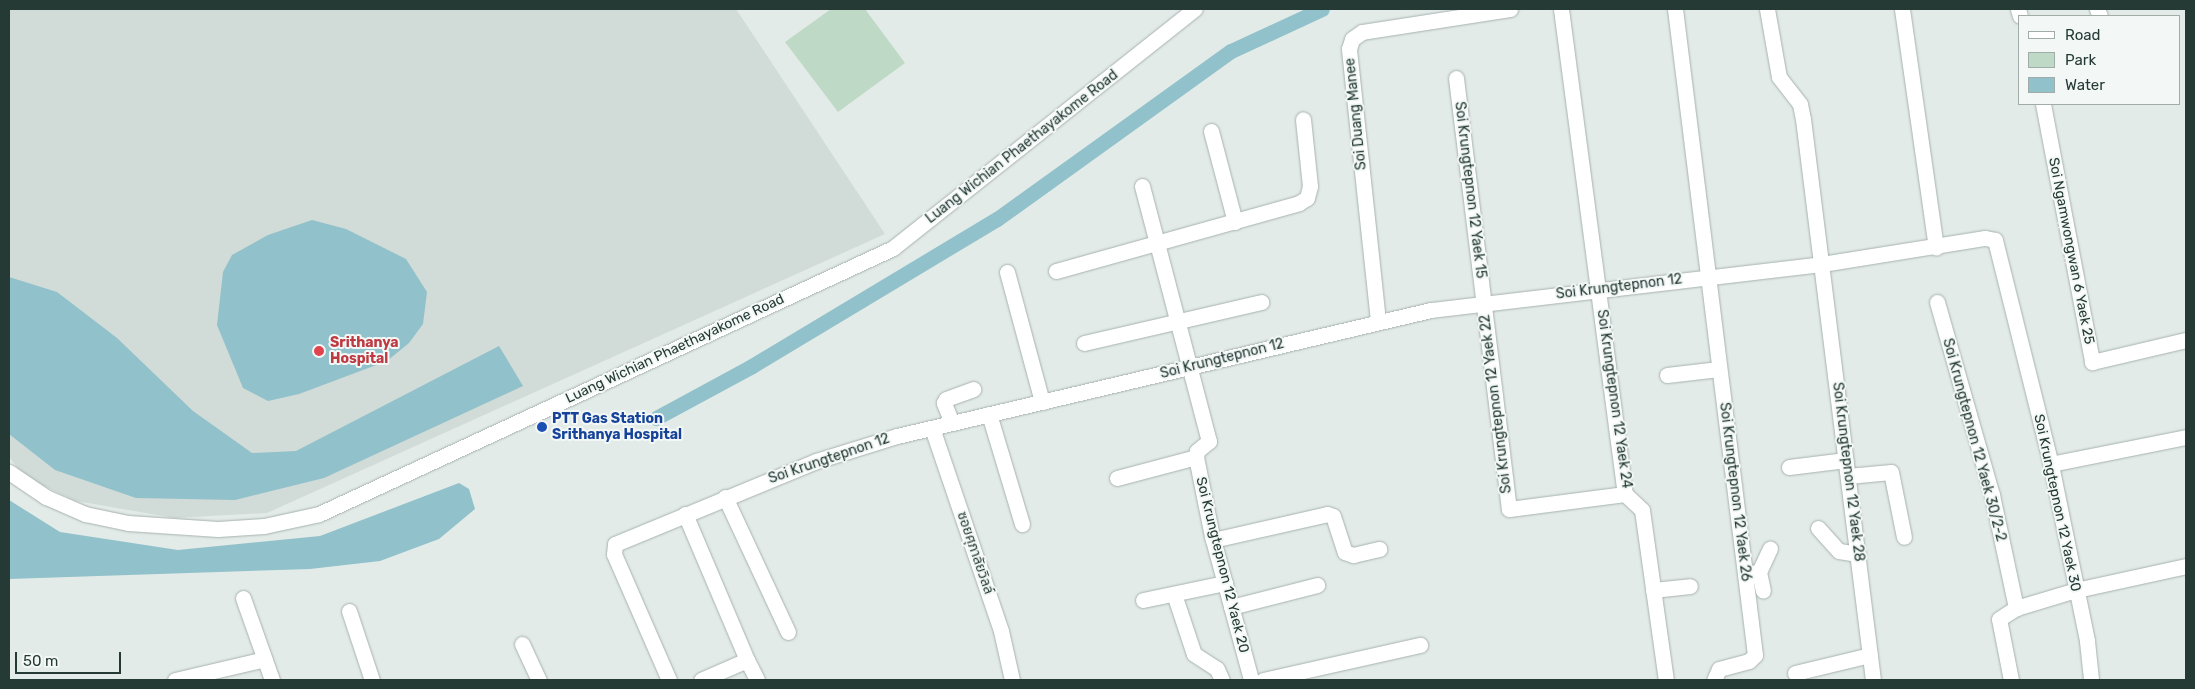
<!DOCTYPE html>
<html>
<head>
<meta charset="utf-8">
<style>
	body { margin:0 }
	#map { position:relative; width:2195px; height:689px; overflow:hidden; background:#e3ebe8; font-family:Rubik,"Noto Sans Thai",sans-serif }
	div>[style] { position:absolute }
	.built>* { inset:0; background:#d1dbd7 }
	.green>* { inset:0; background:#bedac6 }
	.water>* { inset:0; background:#91c1ca }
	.canal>* { height:15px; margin:-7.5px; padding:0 7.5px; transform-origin:7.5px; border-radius:7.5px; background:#91c1ca }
	.roads { filter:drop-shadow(0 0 1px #a6b2af) drop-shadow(0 0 1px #a6b2af) }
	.minor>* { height:15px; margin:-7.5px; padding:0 7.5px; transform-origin:7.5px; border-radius:7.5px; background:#fff }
	.dots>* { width:14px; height:14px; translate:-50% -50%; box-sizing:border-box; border:2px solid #f3f8f6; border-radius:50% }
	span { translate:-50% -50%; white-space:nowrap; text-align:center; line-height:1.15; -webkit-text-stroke:4px #f3f8f6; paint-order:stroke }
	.street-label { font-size:14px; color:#253a35 }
	.health-label { font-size:14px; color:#be3a42; font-weight:700 }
	.left { translate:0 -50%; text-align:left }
	.transit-label { font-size:14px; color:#164399; font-weight:700 }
	.frame { position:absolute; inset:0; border:10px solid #253a35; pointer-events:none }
	.legend { position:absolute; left:2018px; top:15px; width:162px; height:90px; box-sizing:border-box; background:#f3f8f6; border:1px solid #a1aca9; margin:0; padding:6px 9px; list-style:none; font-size:15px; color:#253a35 }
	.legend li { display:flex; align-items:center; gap:10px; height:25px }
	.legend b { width:25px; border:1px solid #a1aca9 }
	.scale { position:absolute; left:15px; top:652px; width:106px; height:22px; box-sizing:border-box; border:2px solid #253a35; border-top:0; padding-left:6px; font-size:15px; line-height:18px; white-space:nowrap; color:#253a35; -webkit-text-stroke:4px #f3f8f6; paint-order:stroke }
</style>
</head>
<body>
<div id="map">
	<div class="built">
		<i style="clip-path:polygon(9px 9px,736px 9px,885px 234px,267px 513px,175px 518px,76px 501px,25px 477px,9px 457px)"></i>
	</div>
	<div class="green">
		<i style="clip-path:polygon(831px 9px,865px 9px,905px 63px,838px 112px,785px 42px)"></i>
	</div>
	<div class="water">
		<i style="clip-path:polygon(312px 220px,346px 229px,406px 259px,427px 292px,423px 324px,409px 343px,387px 361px,299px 394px,268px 401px,243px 388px,217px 325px,223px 272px,232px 255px,268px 235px)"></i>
		<i style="clip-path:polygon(9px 277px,57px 292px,117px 338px,193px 411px,252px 453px,296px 451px,499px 346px,523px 386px,324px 478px,235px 500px,136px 498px,55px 470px,9px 434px)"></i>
		<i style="clip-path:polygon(459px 483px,469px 489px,475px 509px,439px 539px,380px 561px,310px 569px,9px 579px,9px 500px,60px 532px,178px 550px,320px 536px)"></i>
	</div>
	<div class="canal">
		<i style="left:656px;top:418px;width:109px;rotate:-28.4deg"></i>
		<i style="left:752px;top:366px;width:286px;rotate:-31deg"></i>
		<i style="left:997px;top:219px;width:288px;rotate:-35.7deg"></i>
		<i style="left:1231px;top:51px;width:100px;rotate:-24.8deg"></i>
	</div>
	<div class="roads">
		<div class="minor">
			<i style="left:1561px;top:9px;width:489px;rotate:82.5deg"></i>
			<i style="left:1625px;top:494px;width:23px;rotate:43deg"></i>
			<i style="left:1642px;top:510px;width:172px;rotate:82deg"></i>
			<i style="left:1675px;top:9px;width:651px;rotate:82.94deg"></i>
			<i style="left:1755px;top:655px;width:8px;rotate:135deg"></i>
			<i style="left:1749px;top:661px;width:31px;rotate:165deg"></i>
			<i style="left:1719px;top:669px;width:12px;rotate:114deg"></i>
			<i style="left:1767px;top:9px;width:69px;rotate:80deg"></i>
			<i style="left:1779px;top:77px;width:34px;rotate:52deg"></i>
			<i style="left:1800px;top:104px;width:15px;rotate:79deg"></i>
			<i style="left:1803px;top:119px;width:565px;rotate:82.89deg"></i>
			<i style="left:1902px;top:9px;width:241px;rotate:81.9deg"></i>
			<i style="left:2018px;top:9px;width:7px;rotate:74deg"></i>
			<i style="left:2097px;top:9px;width:8px;rotate:67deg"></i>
			<i style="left:1456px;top:78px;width:434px;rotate:83deg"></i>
			<i style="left:1509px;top:509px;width:117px;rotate:-7.4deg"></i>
			<i style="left:2043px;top:104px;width:263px;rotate:79.2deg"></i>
			<i style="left:2092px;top:362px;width:97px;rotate:-13.2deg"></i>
			<i style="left:1211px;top:131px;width:94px;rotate:75.2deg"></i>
			<i style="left:1142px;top:186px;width:264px;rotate:75.3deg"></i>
			<i style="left:1209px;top:441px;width:16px;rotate:140deg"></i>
			<i style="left:1197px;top:451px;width:6px;rotate:99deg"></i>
			<i style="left:1196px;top:457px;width:81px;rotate:78.6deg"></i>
			<i style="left:1212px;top:536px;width:149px;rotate:74.8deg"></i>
			<i style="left:1056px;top:271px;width:252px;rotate:-15.6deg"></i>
			<i style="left:1299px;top:203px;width:9px;rotate:-32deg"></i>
			<i style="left:1307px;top:198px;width:12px;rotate:-76deg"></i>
			<i style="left:1310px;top:186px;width:67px;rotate:-96deg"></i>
			<i style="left:1007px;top:272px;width:135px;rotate:74.9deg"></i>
			<i style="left:1937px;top:302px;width:201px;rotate:74.1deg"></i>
			<i style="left:1992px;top:495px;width:116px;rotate:78deg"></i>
			<i style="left:1378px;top:321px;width:274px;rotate:-96.1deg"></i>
			<i style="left:1349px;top:49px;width:10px;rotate:-73deg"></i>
			<i style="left:1352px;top:39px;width:12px;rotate:-35deg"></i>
			<i style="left:1362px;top:32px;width:150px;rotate:-8.8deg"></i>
			<i style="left:1084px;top:343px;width:182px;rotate:-13deg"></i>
			<i style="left:1667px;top:375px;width:52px;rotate:-6.6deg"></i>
			<i style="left:989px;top:414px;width:115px;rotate:73.3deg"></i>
			<i style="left:952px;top:423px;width:22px;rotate:-112deg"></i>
			<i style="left:944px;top:403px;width:4px;rotate:-63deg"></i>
			<i style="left:946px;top:399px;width:29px;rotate:-20deg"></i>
			<i style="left:932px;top:428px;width:214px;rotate:71.2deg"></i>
			<i style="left:1001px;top:631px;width:50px;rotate:77.3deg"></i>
			<i style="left:2051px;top:464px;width:138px;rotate:-11.3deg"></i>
			<i style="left:1789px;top:467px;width:57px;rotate:-7deg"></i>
			<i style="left:9px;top:472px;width:45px;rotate:34deg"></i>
			<i style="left:46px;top:497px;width:43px;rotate:23.6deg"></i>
			<i style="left:85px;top:514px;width:44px;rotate:11.8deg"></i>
			<i style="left:128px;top:523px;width:90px;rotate:3.8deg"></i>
			<i style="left:218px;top:529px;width:46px;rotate:-3.7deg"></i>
			<i style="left:264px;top:526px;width:56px;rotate:-12.3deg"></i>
			<i style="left:319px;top:514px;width:633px;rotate:-24.86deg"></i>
			<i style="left:893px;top:248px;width:385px;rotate:-38.4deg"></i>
			<i style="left:1848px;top:476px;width:43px;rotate:-5.3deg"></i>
			<i style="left:1891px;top:472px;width:66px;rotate:78.7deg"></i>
			<i style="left:1117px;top:478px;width:82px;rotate:-14.9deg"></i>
			<i style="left:725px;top:497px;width:149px;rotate:65deg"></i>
			<i style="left:685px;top:514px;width:159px;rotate:67deg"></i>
			<i style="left:747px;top:660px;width:50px;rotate:156.5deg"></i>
			<i style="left:1818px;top:528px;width:31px;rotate:48deg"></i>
			<i style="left:1839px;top:551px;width:19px;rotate:9deg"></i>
			<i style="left:1213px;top:540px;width:117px;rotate:-12.8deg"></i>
			<i style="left:1327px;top:514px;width:6px;rotate:18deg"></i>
			<i style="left:1333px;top:516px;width:38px;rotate:72deg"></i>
			<i style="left:1345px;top:552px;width:9px;rotate:21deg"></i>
			<i style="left:1353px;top:555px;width:27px;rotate:-13deg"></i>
			<i style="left:1759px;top:572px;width:26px;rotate:-65deg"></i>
			<i style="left:1745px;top:574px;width:14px;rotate:-8deg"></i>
			<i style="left:1759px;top:572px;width:19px;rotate:78deg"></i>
			<i style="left:1653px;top:590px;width:37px;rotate:-6deg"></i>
			<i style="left:1174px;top:594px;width:63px;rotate:71.6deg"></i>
			<i style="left:1194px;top:654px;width:27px;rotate:33deg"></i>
			<i style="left:1217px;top:669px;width:12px;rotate:66deg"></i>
			<i style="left:243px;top:598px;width:87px;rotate:70.5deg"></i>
			<i style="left:1143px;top:600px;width:84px;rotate:-11.7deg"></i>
			<i style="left:1231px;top:607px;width:89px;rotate:-14.3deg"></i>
			<i style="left:349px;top:611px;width:73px;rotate:71.6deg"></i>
			<i style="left:522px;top:644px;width:40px;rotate:65deg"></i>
			<i style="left:747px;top:660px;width:22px;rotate:63deg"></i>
			<i style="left:1795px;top:673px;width:77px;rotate:-13.5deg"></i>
			<i style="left:175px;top:680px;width:92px;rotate:-13.1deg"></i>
			<i style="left:669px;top:680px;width:137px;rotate:-113.6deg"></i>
			<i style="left:614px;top:554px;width:10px;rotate:-84deg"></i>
			<i style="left:615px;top:544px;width:217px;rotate:-22.4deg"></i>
			<i style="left:816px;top:461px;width:85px;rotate:-17.2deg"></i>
			<i style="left:897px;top:436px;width:549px;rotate:-13.28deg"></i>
			<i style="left:1431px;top:310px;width:394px;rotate:-6.7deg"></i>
			<i style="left:1822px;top:264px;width:165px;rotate:-9.1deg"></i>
			<i style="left:1985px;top:238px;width:10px;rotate:11deg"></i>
			<i style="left:1995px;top:240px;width:227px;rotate:76deg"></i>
			<i style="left:2050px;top:460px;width:185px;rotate:78.4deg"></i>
			<i style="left:2087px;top:641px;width:39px;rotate:84deg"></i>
			<i style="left:1263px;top:680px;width:161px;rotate:-12.6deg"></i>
			<i style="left:2011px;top:680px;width:62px;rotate:-101.1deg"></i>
			<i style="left:1999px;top:619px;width:20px;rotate:-33deg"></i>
			<i style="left:2016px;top:608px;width:63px;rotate:-16.7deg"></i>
			<i style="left:2076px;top:590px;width:113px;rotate:-12.3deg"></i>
		</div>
	</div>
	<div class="dots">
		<i style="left:319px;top:351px;background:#e0444e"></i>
		<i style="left:542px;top:427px;background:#1a4fb4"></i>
	</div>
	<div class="street-label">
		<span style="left:1356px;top:114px;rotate:-96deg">Soi Duang Manee</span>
		<span style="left:1022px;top:147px;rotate:-38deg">Luang Wichian Phaethayakome Road</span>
		<span style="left:1470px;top:190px;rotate:83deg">Soi Krungtepnon 12 Yaek 15</span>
		<span style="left:2071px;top:251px;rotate:79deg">Soi Ngamwongwan 6 Yaek 25</span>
		<span style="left:1619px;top:287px;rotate:-7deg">Soi Krungtepnon 12</span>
		<span style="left:675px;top:349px;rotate:-25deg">Luang Wichian Phaethayakome Road</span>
		<span style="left:1222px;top:359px;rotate:-14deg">Soi Krungtepnon 12</span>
		<span style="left:1614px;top:399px;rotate:82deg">Soi Krungtepnon 12 Yaek 24</span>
		<span style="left:1496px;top:404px;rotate:-97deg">Soi Krungtepnon 12 Yaek 22</span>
		<span style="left:1974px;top:440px;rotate:75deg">Soi Krungtepnon 12 Yaek 30/2-2</span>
		<span style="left:829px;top:459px;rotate:-19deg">Soi Krungtepnon 12</span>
		<span style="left:1848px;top:472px;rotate:83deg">Soi Krungtepnon 12 Yaek 28</span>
		<span style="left:1735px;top:492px;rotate:83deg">Soi Krungtepnon 12 Yaek 26</span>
		<span style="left:2057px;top:503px;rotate:78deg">Soi Krungtepnon 12 Yaek 30</span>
		<span style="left:975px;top:553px;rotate:71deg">ซอยศุภาลัยวิลล์</span>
		<span style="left:1222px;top:565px;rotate:76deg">Soi Krungtepnon 12 Yaek 20</span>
	</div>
	<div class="health-label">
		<span class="left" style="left:330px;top:351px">Srithanya<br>Hospital</span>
	</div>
	<div class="transit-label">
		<span class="left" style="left:552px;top:427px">PTT Gas Station<br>Srithanya Hospital</span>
	</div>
	<div class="frame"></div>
	<ul class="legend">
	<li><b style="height:6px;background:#fff"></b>Road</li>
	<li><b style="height:14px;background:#bedac6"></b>Park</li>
	<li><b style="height:14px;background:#91c1ca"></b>Water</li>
	</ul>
	<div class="scale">50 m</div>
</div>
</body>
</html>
